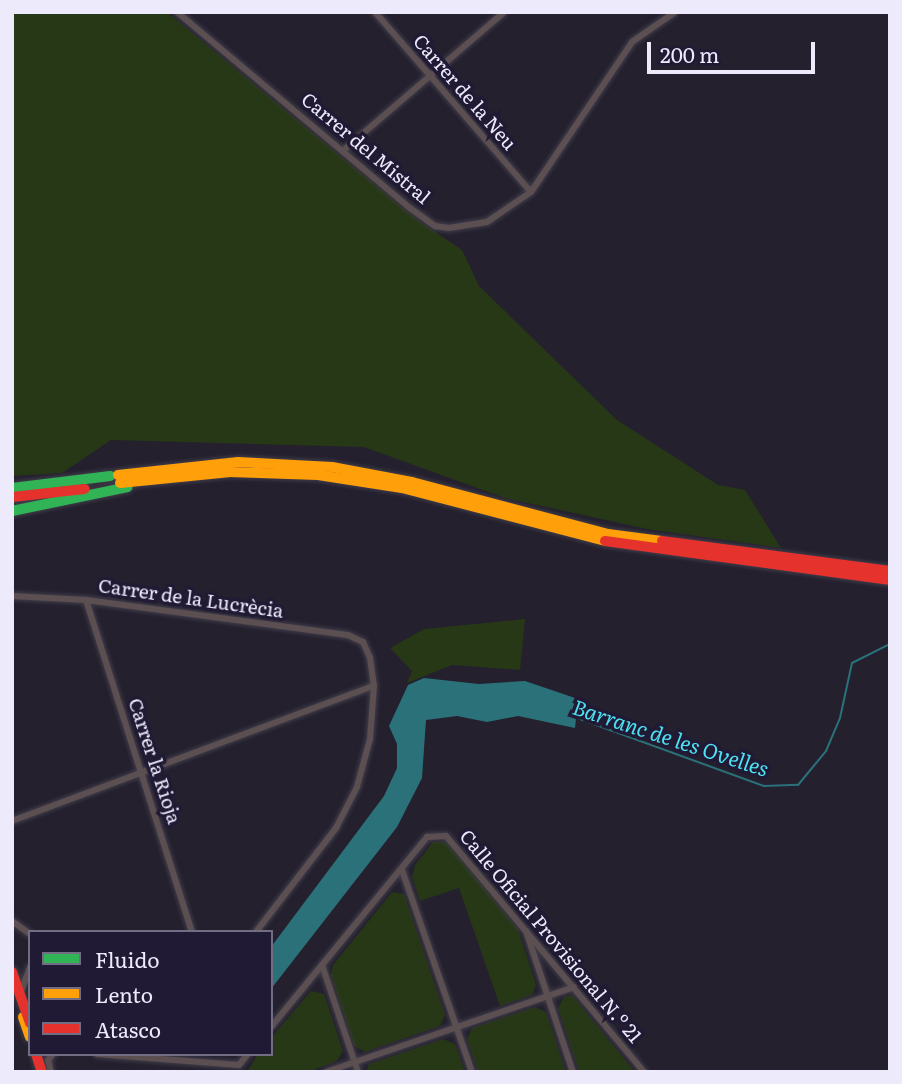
<!DOCTYPE html>
<html>
<head>
<meta charset="utf-8">
<style>
	body { margin:0 }
	#map { position:relative; width:902px; height:1084px; overflow:hidden; background:#24202e; font-family:Literata,serif }
	div>[style] { position:absolute }
	.green>* { inset:0; background:#273816 }
	.water>* { inset:0; background:#2a717a }
	.stream>* { height:2px; margin:-1px; padding:0 1px; transform-origin:1px; border-radius:1px; background:#2a717a }
	.roads { filter:drop-shadow(0 0 2px #413d4a) drop-shadow(0 0 2px #413d4a) }
	.street>* { height:6px; margin:-3px; padding:0 3px; transform-origin:3px; border-radius:3px; background:#5c4f51 }
	.fast>* { height:10px; margin:-5px; padding:0 5px; transform-origin:5px; border-radius:5px; background:#30b455 }
	.slow>* { height:10px; margin:-5px; padding:0 5px; transform-origin:5px; border-radius:5px; background:#ff9f0a }
	.jam>* { height:10px; margin:-5px; padding:0 5px; transform-origin:5px; border-radius:5px; background:#e5322d }
	span { translate:-50% -50%; white-space:nowrap; text-align:center; line-height:1.15; -webkit-text-stroke:7px #211a34; paint-order:stroke }
	.street-label { font-size:19px; color:#edeafc }
	.water-label { font-size:21px; color:#4de2f3; font-style:italic }
	.frame { position:absolute; inset:0; border:14px solid #edeafc; pointer-events:none }
	.legend { position:absolute; left:28px; top:930px; width:245px; height:126px; box-sizing:border-box; background:#211a34; border:2px solid #736d84; margin:0; padding:9px 12px; list-style:none; font-size:21px; color:#edeafc }
	.legend li { display:flex; align-items:center; gap:14px; height:35px }
	.legend b { width:35px; border:2px solid #736d84 }
	.scale { position:absolute; left:647px; top:42px; width:168px; height:32px; box-sizing:border-box; border:4px solid #edeafc; border-top:0; padding-left:9px; font-size:21px; line-height:24px; white-space:nowrap; color:#edeafc; -webkit-text-stroke:5px #211a34; paint-order:stroke }
</style>
</head>
<body>
<div id="map">
	<div class="green">
		<i style="clip-path:polygon(12px 12px,167px 12px,419px 221px,462px 250px,479px 286px,617px 420px,718px 485px,745px 490px,781px 548px,647px 529px,505px 498px,364px 447px,111px 440px,62px 473px,12px 476px)"></i>
		<i style="clip-path:polygon(525px 619px,520px 670px,452px 665px,407px 683px,412px 671px,390px 648px,424px 629px)"></i>
		<i style="clip-path:polygon(433px 842px,446px 842px,518px 929px,536px 985px,532px 995px,500px 1006px,459px 888px,420px 901px,412px 877px,415px 865px)"></i>
		<i style="clip-path:polygon(392px 892px,404px 894px,445px 1015px,440px 1026px,365px 1052px,354px 1046px,331px 976px,333px 965px)"></i>
		<i style="clip-path:polygon(311px 991px,324px 994px,343px 1051px,337px 1061px,308px 1072px,247px 1072px,258px 1054px,271px 1054px,271px 1038px)"></i>
		<i style="clip-path:polygon(572px 995px,635px 1072px,579px 1072px,558px 1008px,564px 997px)"></i>
		<i style="clip-path:polygon(535px 1007px,546px 1012px,566px 1072px,478px 1072px,467px 1039px,472px 1028px)"></i>
		<i style="clip-path:polygon(443px 1039px,455px 1044px,465px 1072px,366px 1072px,369px 1064px)"></i>
	</div>
	<div class="water">
		<i style="clip-path:polygon(424px 678px,479px 684px,525px 681px,578px 699px,575px 728px,518px 716px,487px 722px,457px 716px,426px 720px,422px 778px,397px 827px,271px 989px,271px 947px,384px 796px,397px 768px,397px 744px,389px 726px,408px 685px)"></i>
	</div>
	<div class="stream">
		<i style="left:577px;top:718px;width:199px;rotate:20deg"></i>
		<i style="left:764px;top:786px;width:34px;rotate:-2deg"></i>
		<i style="left:798px;top:785px;width:44px;rotate:-50.5deg"></i>
		<i style="left:826px;top:751px;width:36px;rotate:-67deg"></i>
		<i style="left:840px;top:718px;width:56px;rotate:-77.7deg"></i>
		<i style="left:852px;top:663px;width:42px;rotate:-26.6deg"></i>
	</div>
	<div class="roads">
		<div class="street">
			<i style="left:177px;top:12px;width:304px;rotate:40.1deg"></i>
			<i style="left:410px;top:208px;width:31px;rotate:36deg"></i>
			<i style="left:435px;top:226px;width:14px;rotate:8deg"></i>
			<i style="left:449px;top:228px;width:38px;rotate:-9deg"></i>
			<i style="left:487px;top:222px;width:53px;rotate:-34.3deg"></i>
			<i style="left:531px;top:192px;width:181px;rotate:-56deg"></i>
			<i style="left:632px;top:42px;width:52px;rotate:-34.9deg"></i>
			<i style="left:375px;top:12px;width:238px;rotate:49.1deg"></i>
			<i style="left:345px;top:149px;width:210px;rotate:-40.7deg"></i>
			<i style="left:12px;top:596px;width:74px;rotate:3.1deg"></i>
			<i style="left:86px;top:600px;width:264px;rotate:7.6deg"></i>
			<i style="left:348px;top:635px;width:17px;rotate:25deg"></i>
			<i style="left:363px;top:642px;width:17px;rotate:66deg"></i>
			<i style="left:370px;top:658px;width:28px;rotate:82deg"></i>
			<i style="left:374px;top:686px;width:53px;rotate:94.3deg"></i>
			<i style="left:370px;top:739px;width:50px;rotate:105.2deg"></i>
			<i style="left:357px;top:787px;width:46px;rotate:117.1deg"></i>
			<i style="left:336px;top:828px;width:131px;rotate:127.6deg"></i>
			<i style="left:86px;top:600px;width:349px;rotate:72.3deg"></i>
			<i style="left:12px;top:821px;width:386px;rotate:-20.5deg"></i>
			<i style="left:402px;top:870px;width:214px;rotate:70.9deg"></i>
			<i style="left:12px;top:921px;width:22px;rotate:36deg"></i>
			<i style="left:526px;top:931px;width:149px;rotate:71.6deg"></i>
			<i style="left:322px;top:965px;width:113px;rotate:71.4deg"></i>
			<i style="left:21px;top:992px;width:27px;rotate:-70deg"></i>
			<i style="left:271px;top:1027px;width:246px;rotate:-50.6deg"></i>
			<i style="left:427px;top:837px;width:19px;rotate:-3deg"></i>
			<i style="left:446px;top:836px;width:308px;rotate:50deg"></i>
			<i style="left:97px;top:1054px;width:142px;rotate:4.4deg"></i>
			<i style="left:239px;top:1065px;width:14px;rotate:-51deg"></i>
			<i style="left:51px;top:1072px;width:12px;rotate:-104deg"></i>
			<i style="left:48px;top:1060px;width:8px;rotate:-50deg"></i>
			<i style="left:326px;top:1072px;width:262px;rotate:-18.9deg"></i>
		</div>
		<div class="fast">
			<i style="left:12px;top:488px;width:99px;rotate:-7deg"></i>
			<i style="left:12px;top:511px;width:118px;rotate:-11.7deg"></i>
		</div>
		<div class="slow">
			<i style="left:118px;top:475px;width:121px;rotate:-6.2deg"></i>
			<i style="left:238px;top:462px;width:94px;rotate:3deg"></i>
			<i style="left:332px;top:467px;width:81px;rotate:10.6deg"></i>
			<i style="left:412px;top:482px;width:203px;rotate:14.9deg"></i>
			<i style="left:608px;top:534px;width:54px;rotate:7.4deg"></i>
			<i style="left:120px;top:483px;width:111px;rotate:-5.7deg"></i>
			<i style="left:230px;top:472px;width:88px;rotate:2deg"></i>
			<i style="left:318px;top:475px;width:85px;rotate:8.8deg"></i>
			<i style="left:402px;top:488px;width:210px;rotate:14.6deg"></i>
			<i style="left:23px;top:1017px;width:21px;rotate:71deg"></i>
		</div>
		<div class="jam">
			<i style="left:12px;top:497px;width:73px;rotate:-6.3deg"></i>
			<i style="left:605px;top:541px;width:288px;rotate:7.8deg"></i>
			<i style="left:662px;top:541px;width:230px;rotate:7.5deg"></i>
			<i style="left:12px;top:972px;width:54px;rotate:70.6deg"></i>
			<i style="left:36px;top:1054px;width:19px;rotate:72deg"></i>
		</div>
	</div>
	<div class="street-label">
		<span style="left:465px;top:92px;rotate:49deg">Carrer de la Neu</span>
		<span style="left:366px;top:148px;rotate:40deg">Carrer del Mistral</span>
		<span style="left:191px;top:598px;rotate:8deg">Carrer de la Lucrècia</span>
		<span style="left:155px;top:761px;rotate:72deg">Carrer la Rioja</span>
		<span style="left:551px;top:936px;rotate:50deg">Calle Oficial Provisional N.º 21</span>
	</div>
	<div class="water-label">
		<span style="left:671px;top:737px;rotate:18deg">Barranc de les Ovelles</span>
	</div>
	<div class="frame"></div>
	<ul class="legend">
	<li><b style="height:9px;background:#30b455"></b>Fluido</li>
	<li><b style="height:9px;background:#ff9f0a"></b>Lento</li>
	<li><b style="height:9px;background:#e5322d"></b>Atasco</li>
	</ul>
	<div class="scale">200 m</div>
</div>
</body>
</html>
